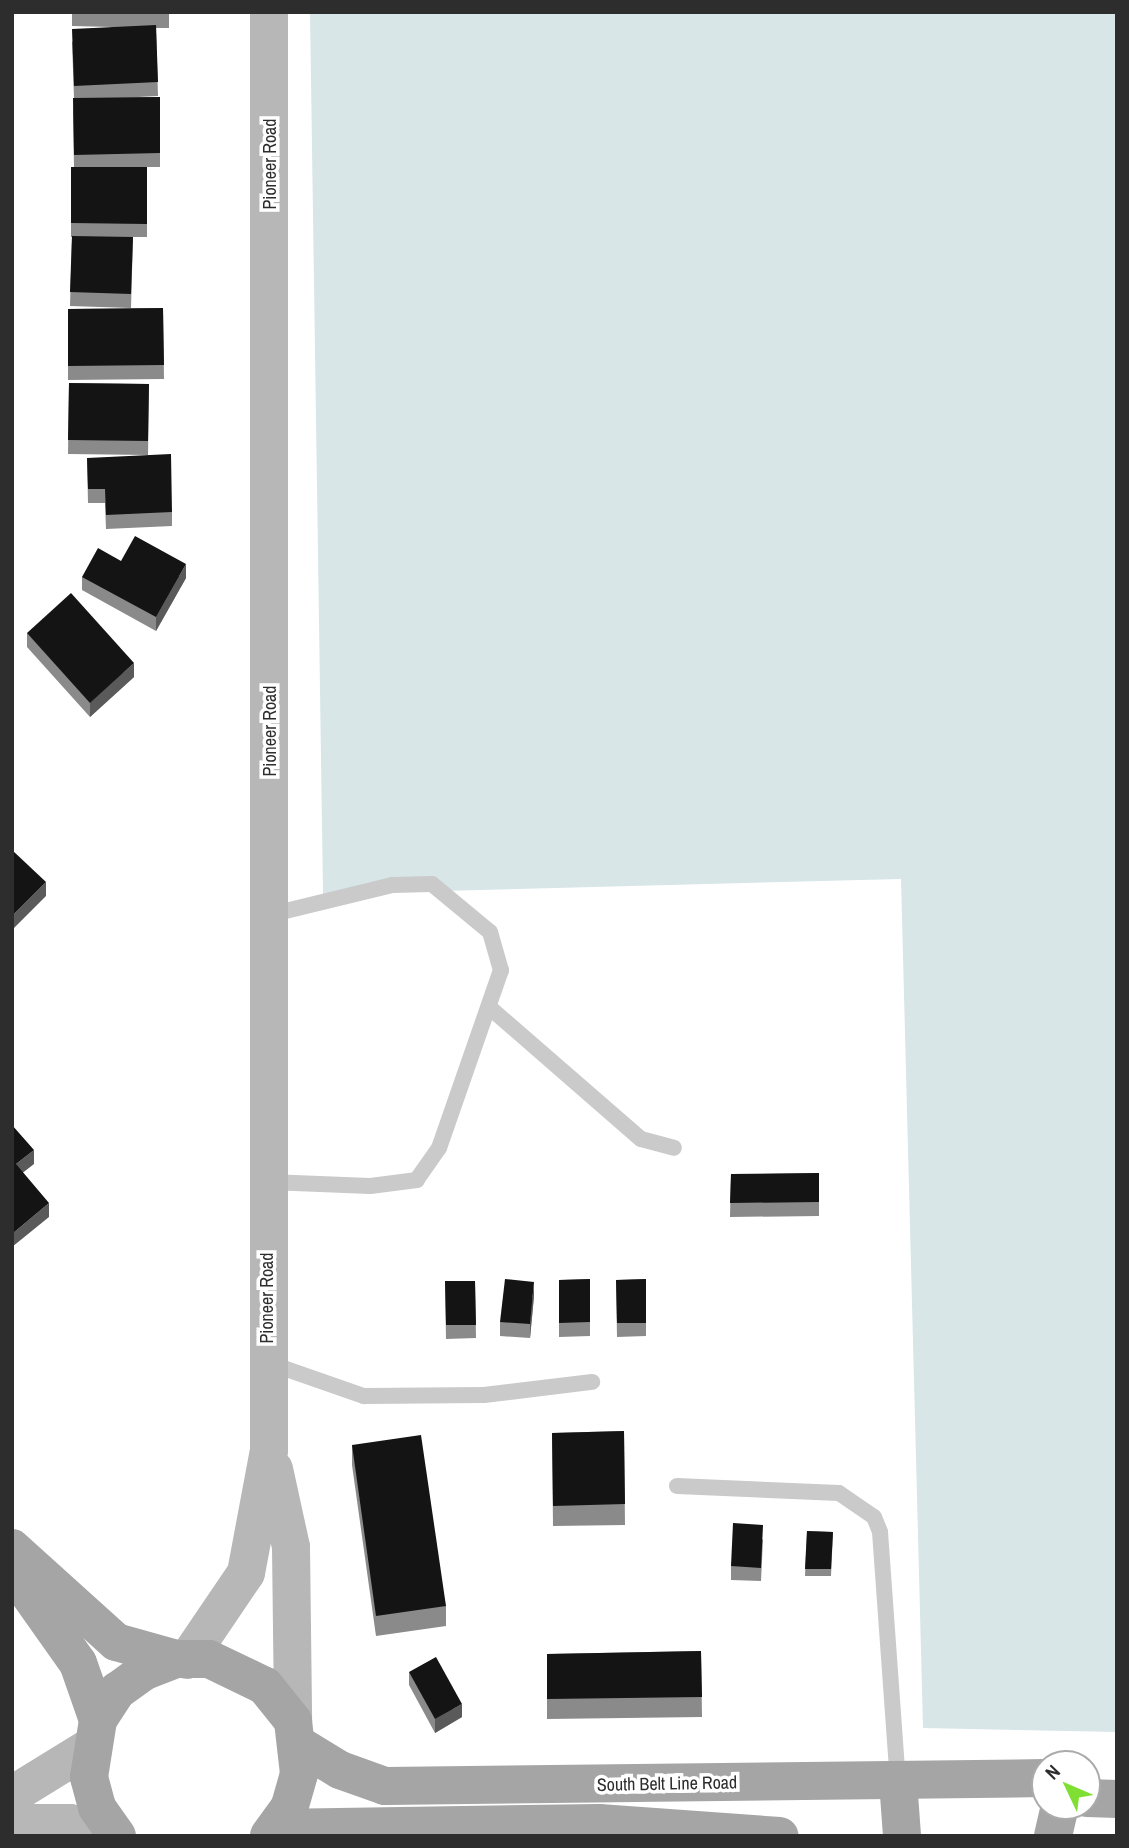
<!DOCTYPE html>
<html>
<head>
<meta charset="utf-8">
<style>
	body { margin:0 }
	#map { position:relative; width:1129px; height:1848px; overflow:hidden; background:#fff; font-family:"Archivo Narrow",sans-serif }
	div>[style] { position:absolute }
	.green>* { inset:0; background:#d8e6e8 }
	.lane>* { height:16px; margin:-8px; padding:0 8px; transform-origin:8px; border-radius:8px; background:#cacaca }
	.secondary>* { height:38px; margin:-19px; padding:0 19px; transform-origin:19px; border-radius:19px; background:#b7b7b7 }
	.primary>* { height:38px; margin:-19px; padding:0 19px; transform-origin:19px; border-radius:19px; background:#a5a5a5 }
	.wall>* { inset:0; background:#8a8a8a }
	.shaded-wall>* { inset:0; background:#5a5a5a }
	.building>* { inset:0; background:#141414 }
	span { translate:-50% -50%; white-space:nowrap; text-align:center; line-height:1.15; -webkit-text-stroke:7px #fff; paint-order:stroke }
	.street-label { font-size:18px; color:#2d2d2d }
	.frame { position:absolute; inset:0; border:14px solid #2d2d2d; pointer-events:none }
	.north { position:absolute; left:1031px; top:1750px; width:70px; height:70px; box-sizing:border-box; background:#fff; border:2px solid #ababab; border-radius:50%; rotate:314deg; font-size:19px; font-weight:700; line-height:28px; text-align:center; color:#2d2d2d }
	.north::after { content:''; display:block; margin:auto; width:24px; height:32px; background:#7fe033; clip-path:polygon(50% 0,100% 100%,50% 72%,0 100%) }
</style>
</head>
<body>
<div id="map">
	<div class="green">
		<i style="clip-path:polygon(310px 12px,1117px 12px,1117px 1732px,923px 1728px,901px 879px,323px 894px)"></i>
	</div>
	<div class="lane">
		<i style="left:269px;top:915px;width:127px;rotate:-13.7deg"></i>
		<i style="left:392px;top:885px;width:40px;rotate:-1.4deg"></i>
		<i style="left:432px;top:884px;width:75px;rotate:39.6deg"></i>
		<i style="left:490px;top:932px;width:40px;rotate:74deg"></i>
		<i style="left:501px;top:970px;width:188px;rotate:109.2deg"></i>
		<i style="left:439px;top:1148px;width:39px;rotate:125deg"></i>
		<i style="left:417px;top:1180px;width:47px;rotate:172.7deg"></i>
		<i style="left:370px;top:1186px;width:101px;rotate:-177.7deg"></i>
		<i style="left:489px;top:1007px;width:201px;rotate:41deg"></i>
		<i style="left:641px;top:1139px;width:34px;rotate:15deg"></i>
		<i style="left:269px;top:1363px;width:101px;rotate:19.2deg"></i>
		<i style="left:364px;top:1396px;width:120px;rotate:-0.5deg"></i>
		<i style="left:484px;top:1395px;width:109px;rotate:-6.9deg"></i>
		<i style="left:677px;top:1486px;width:162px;rotate:2.5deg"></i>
		<i style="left:839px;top:1493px;width:42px;rotate:34.4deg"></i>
		<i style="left:874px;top:1517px;width:16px;rotate:68deg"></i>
		<i style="left:880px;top:1532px;width:250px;rotate:85.9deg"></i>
	</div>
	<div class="secondary">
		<i style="left:274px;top:1469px;width:80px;rotate:77.7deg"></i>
		<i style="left:291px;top:1547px;width:174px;rotate:89.3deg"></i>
		<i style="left:187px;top:1660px;width:105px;rotate:-55.9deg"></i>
		<i style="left:246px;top:1573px;width:125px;rotate:-79.4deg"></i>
		<i style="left:269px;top:1450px;width:1438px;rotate:-90deg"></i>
		<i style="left:12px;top:1795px;width:92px;rotate:-31.6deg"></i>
		<i style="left:12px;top:1823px;width:58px"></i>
		<i style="left:70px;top:1823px;width:44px;rotate:13.1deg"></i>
	</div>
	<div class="primary">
		<i style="left:12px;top:1548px;width:140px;rotate:42.1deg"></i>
		<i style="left:116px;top:1642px;width:63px;rotate:15.6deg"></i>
		<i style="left:17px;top:1577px;width:105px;rotate:54.7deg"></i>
		<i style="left:78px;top:1663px;width:60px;rotate:70.7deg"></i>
		<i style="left:299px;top:1745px;width:48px;rotate:31.4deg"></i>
		<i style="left:340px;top:1770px;width:48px;rotate:19.6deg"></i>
		<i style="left:385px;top:1786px;width:660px;rotate:-0.69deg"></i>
		<i style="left:898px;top:1781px;width:55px;rotate:85.8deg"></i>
		<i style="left:1087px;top:1798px;width:30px;rotate:2deg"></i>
		<i style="left:276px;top:1828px;width:323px;rotate:-0.9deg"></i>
		<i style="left:599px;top:1823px;width:181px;rotate:4.1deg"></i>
		<i style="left:117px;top:1836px;width:35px;rotate:-125deg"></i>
		<i style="left:97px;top:1807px;width:31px;rotate:-105deg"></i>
		<i style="left:89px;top:1777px;width:58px;rotate:-81deg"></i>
		<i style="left:98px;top:1720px;width:35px;rotate:-57deg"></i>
		<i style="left:117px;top:1691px;width:34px;rotate:-36deg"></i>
		<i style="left:145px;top:1671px;width:34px;rotate:-21deg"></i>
		<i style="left:177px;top:1659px;width:32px"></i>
		<i style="left:209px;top:1659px;width:62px;rotate:25.7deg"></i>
		<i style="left:265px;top:1686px;width:45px;rotate:51.3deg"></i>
		<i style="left:293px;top:1721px;width:53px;rotate:83.5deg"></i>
		<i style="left:299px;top:1774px;width:35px;rotate:106deg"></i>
		<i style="left:289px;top:1808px;width:34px;rotate:126deg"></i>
		<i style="left:1053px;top:1836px;width:31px;rotate:-77deg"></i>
	</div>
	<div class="wall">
		<i style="clip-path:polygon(72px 12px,169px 12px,169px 28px,156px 28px,158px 96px,138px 97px,160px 97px,160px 167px,138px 167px,147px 167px,147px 237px,133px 237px,131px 308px,70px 306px,72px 237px,71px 237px,71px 167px,74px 167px,73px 112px,74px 98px,72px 42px,112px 27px,72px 26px)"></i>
		<i style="clip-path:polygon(163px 308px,164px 379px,68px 380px,68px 309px)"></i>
		<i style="clip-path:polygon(69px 383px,149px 384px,148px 455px,68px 454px)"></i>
		<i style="clip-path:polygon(87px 458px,172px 512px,172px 526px,106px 529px,105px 503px,88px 503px)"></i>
		<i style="clip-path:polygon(121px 561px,186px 578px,156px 631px,82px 590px,82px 577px)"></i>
		<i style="clip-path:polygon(27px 633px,134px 677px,90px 717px,27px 647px)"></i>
		<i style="clip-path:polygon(819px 1173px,819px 1216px,730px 1217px,731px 1174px)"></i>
		<i style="clip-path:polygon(590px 1279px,590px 1336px,559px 1337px,559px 1280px)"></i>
		<i style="clip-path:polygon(646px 1279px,646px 1336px,617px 1337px,616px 1280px)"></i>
		<i style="clip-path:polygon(445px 1281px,475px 1281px,476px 1338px,446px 1339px)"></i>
		<i style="clip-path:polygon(534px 1296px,530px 1338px,500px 1336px,500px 1322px)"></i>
		<i style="clip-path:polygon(624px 1431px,625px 1525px,553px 1526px,552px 1433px)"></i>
		<i style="clip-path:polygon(352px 1445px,446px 1606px,446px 1626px,376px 1636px,352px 1465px)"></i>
		<i style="clip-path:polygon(807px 1531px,833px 1532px,831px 1576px,805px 1576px)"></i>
		<i style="clip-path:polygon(763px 1539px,761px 1581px,731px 1580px,731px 1566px)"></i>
		<i style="clip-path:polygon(701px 1651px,702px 1717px,547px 1719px,547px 1654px)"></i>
		<i style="clip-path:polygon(409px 1672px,462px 1717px,435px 1733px,409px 1685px)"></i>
	</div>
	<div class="shaded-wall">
		<i style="clip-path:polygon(186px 564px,186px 578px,156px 631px,156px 617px)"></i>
		<i style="clip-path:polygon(134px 663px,134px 677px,90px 717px,90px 703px)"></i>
		<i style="clip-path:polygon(46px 882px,46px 896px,12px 930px,12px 916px)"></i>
		<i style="clip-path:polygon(34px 1150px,34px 1164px,16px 1178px,16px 1164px)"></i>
		<i style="clip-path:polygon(49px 1203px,49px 1217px,12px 1247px,12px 1234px)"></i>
		<i style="clip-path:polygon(534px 1282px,534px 1296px,530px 1338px,530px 1324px)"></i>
		<i style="clip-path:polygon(462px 1704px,462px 1717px,435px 1733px,435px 1719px)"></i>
	</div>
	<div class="building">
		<i style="clip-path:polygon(80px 12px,169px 12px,169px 14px)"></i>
		<i style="clip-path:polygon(156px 25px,158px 82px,74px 86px,72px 29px)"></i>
		<i style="clip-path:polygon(160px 97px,160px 153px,74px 155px,73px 98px)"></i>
		<i style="clip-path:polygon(71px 167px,147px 167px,147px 224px,71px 223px)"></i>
		<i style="clip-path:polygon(72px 236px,133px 237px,131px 294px,70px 292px)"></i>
		<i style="clip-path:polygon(163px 308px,164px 365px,68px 366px,68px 309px)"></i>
		<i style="clip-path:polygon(69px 383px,149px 384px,148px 441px,68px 440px)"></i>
		<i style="clip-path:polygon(171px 454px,172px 512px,106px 515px,105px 489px,88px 489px,87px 458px)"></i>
		<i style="clip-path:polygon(135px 536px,186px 564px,156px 617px,82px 577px,98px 548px,121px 561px)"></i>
		<i style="clip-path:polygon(71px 593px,134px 663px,90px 703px,27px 633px)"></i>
		<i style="clip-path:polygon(12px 850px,46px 882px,12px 916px)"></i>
		<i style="clip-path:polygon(12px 1125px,34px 1150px,16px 1164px,49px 1203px,12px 1234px)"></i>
		<i style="clip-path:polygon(819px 1173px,819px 1202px,730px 1203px,731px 1174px)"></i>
		<i style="clip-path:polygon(505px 1279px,534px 1282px,530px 1324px,500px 1322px)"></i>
		<i style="clip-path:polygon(590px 1279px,590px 1322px,559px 1323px,559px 1280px)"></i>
		<i style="clip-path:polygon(646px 1279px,646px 1323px,617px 1323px,616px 1280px)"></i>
		<i style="clip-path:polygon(445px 1281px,475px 1281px,476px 1325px,446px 1325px)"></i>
		<i style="clip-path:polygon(624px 1431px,625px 1504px,553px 1506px,552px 1433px)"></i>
		<i style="clip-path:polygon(421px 1435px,446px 1606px,376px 1616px,352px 1445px)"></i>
		<i style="clip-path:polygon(733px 1523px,763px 1525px,761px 1568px,731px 1566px)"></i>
		<i style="clip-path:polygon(807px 1531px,833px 1532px,831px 1569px,805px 1569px)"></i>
		<i style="clip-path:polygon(701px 1651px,702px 1697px,547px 1699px,547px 1654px)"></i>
		<i style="clip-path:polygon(436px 1657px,462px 1704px,435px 1719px,409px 1672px)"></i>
	</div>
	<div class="street-label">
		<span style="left:270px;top:164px;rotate:-90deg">Pioneer Road</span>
		<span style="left:270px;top:731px;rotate:-90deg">Pioneer Road</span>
		<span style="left:267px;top:1298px;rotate:-90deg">Pioneer Road</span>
		<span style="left:667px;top:1784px;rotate:-1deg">South Belt Line Road</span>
	</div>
	<div class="frame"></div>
	<div class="north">N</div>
</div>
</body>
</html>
